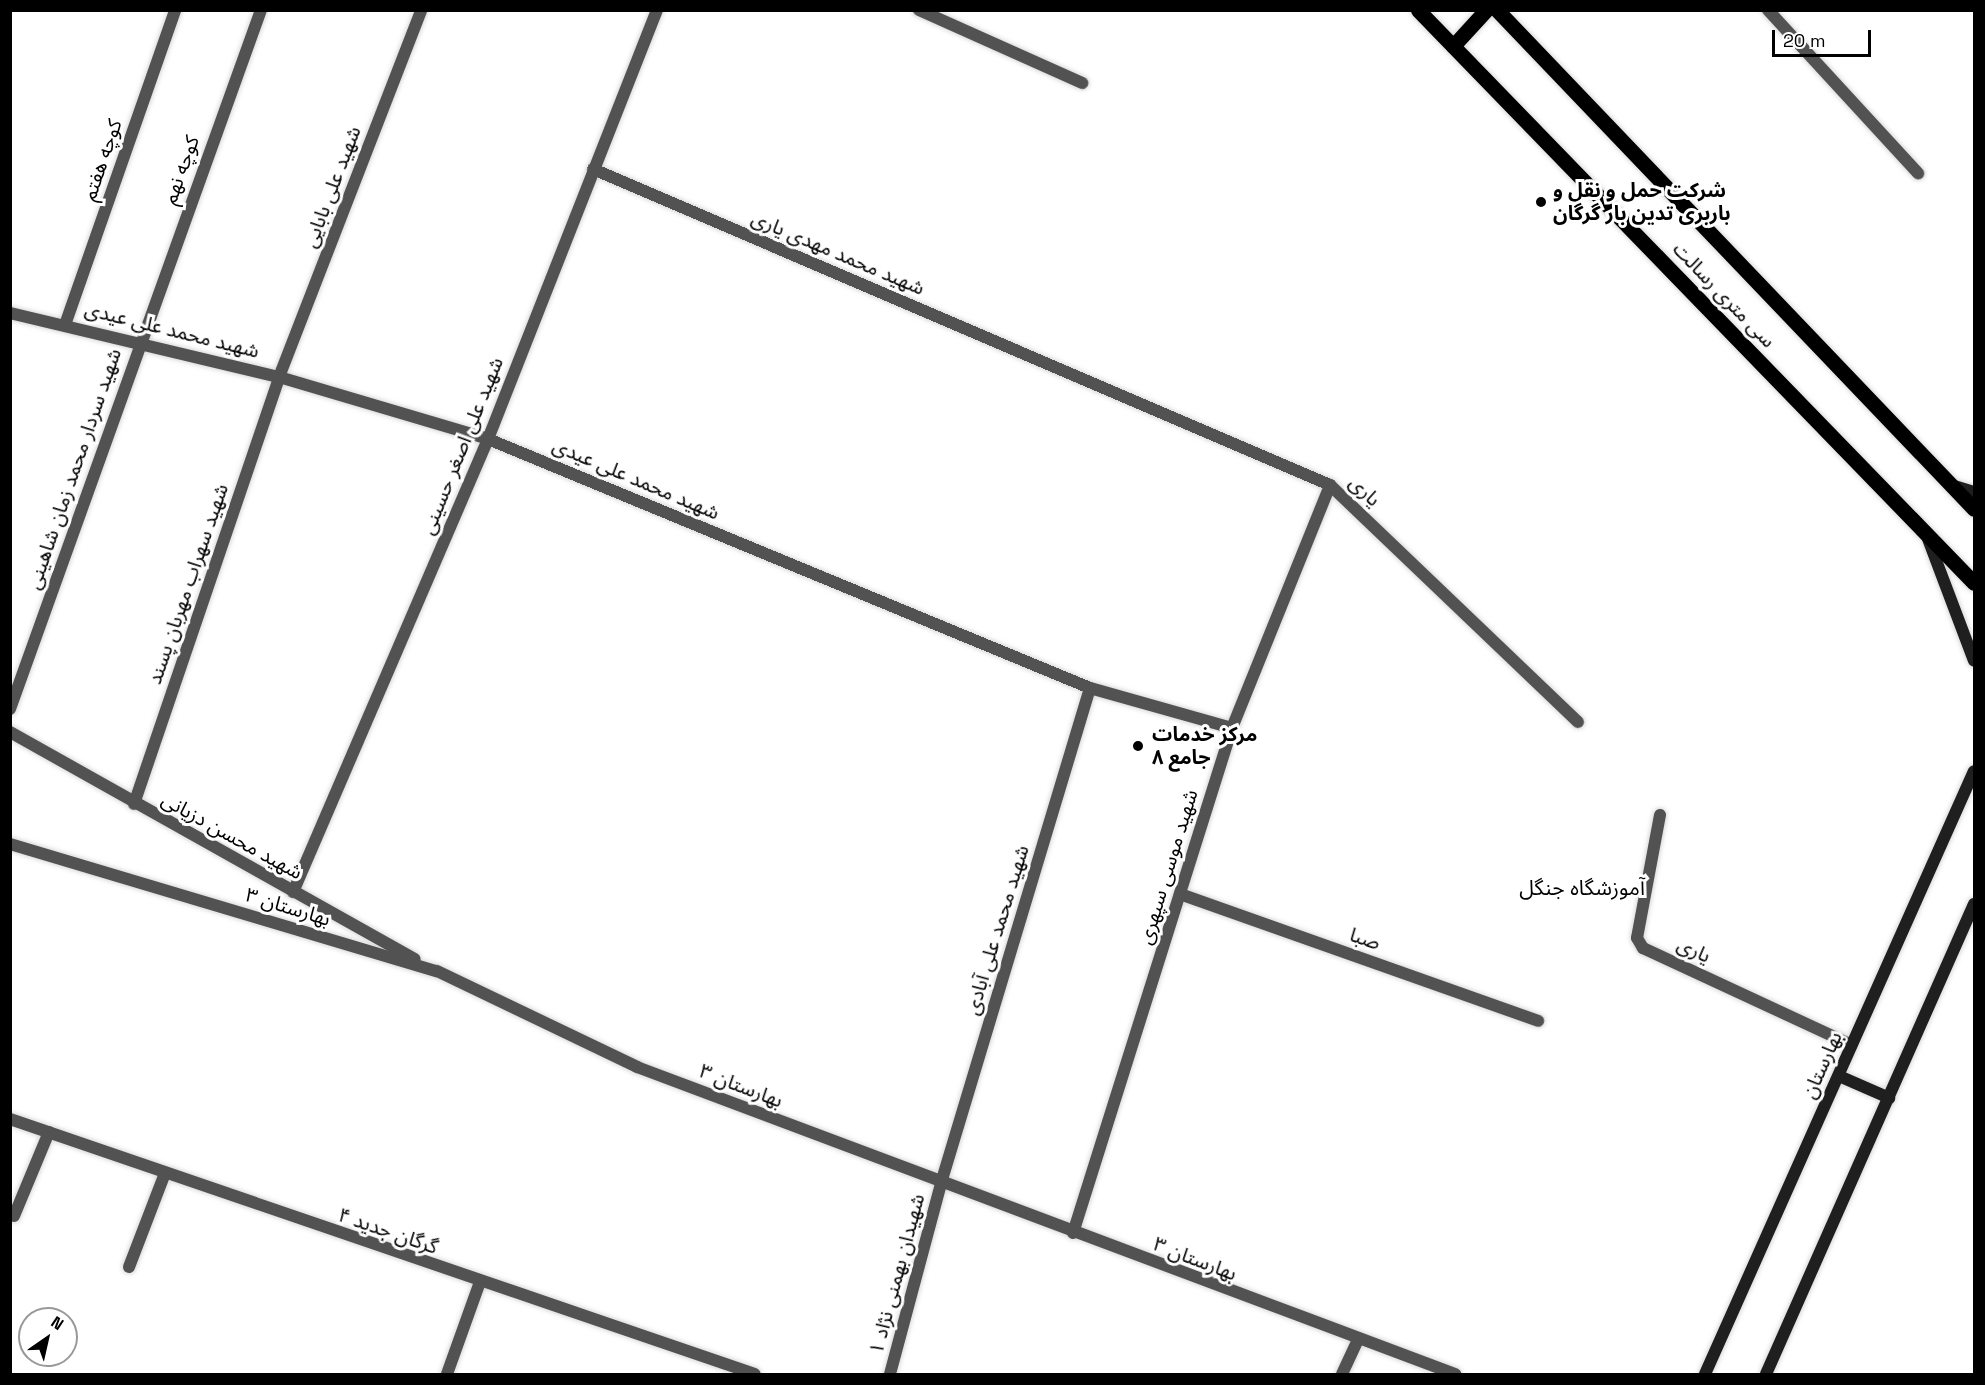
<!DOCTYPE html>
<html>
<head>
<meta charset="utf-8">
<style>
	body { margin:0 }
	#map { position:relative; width:1985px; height:1385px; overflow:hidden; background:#fff; font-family:"Space Grotesk","Noto Sans Arabic",sans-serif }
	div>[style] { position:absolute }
	.roads { filter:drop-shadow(0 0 2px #dbdbdb) drop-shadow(0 0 2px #dbdbdb) }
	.minor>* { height:12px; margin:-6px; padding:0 6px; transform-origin:6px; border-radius:6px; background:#525252 }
	.secondary>* { height:12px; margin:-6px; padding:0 6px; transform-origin:6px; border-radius:6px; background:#1f1f1f }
	.primary>* { height:15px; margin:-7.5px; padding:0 7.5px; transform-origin:7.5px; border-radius:7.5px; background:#000 }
	.dots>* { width:16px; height:16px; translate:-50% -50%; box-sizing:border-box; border:3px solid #fff; border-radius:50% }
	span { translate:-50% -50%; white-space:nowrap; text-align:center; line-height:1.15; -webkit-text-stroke:6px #fff; paint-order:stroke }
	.street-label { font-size:20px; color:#000 }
	.poi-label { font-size:20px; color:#000; font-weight:700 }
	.left { translate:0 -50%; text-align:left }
	.neighbourhood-label { font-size:21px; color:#000 }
	.frame { position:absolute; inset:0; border:12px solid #000; pointer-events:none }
	.north { position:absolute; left:18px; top:1307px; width:60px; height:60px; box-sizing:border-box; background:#fff; border:2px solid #999; border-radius:50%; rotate:34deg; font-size:16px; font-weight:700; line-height:24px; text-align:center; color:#000 }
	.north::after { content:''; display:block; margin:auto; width:21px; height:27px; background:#000; clip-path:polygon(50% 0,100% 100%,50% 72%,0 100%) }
	.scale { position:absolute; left:1772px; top:30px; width:99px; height:27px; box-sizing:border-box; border:3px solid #000; border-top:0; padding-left:8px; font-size:18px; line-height:21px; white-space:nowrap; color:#000; -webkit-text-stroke:4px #fff; paint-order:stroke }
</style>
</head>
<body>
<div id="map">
	<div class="roads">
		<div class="minor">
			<i style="left:919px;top:10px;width:179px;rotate:24.1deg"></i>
			<i style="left:1768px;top:10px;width:222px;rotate:47.4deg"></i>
			<i style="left:593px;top:169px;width:802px;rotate:23.21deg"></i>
			<i style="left:1330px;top:485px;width:343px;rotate:43.7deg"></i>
			<i style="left:10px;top:313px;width:277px;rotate:13.4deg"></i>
			<i style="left:279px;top:377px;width:218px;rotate:16.5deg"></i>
			<i style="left:488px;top:439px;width:651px;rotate:22.47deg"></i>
			<i style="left:1090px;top:688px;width:148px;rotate:15.7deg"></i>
			<i style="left:66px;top:322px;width:330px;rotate:-70.7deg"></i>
			<i style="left:10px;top:709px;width:743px;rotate:-70.25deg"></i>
			<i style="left:10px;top:732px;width:464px;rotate:29.3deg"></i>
			<i style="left:134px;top:804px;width:451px;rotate:-71.2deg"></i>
			<i style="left:279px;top:377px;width:394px;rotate:-68.8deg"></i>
			<i style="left:1660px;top:815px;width:125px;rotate:100.6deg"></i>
			<i style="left:1637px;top:938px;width:12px;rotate:59deg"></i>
			<i style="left:1643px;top:948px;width:230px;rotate:24.9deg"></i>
			<i style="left:10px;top:844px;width:445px;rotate:16.6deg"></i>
			<i style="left:437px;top:971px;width:222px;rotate:25.6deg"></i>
			<i style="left:637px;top:1067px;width:874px;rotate:20.57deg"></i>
			<i style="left:293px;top:892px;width:493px;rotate:-66.7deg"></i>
			<i style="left:488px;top:439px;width:461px;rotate:-68.5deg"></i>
			<i style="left:1180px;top:894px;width:380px;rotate:19.5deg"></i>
			<i style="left:10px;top:1119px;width:787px;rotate:18.9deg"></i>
			<i style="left:14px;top:1216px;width:91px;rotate:-67.4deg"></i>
			<i style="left:1073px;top:1233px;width:529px;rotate:-72.52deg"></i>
			<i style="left:1232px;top:728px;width:262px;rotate:-68deg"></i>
			<i style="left:129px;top:1267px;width:97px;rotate:-69deg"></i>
			<i style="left:447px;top:1374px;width:98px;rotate:-70.3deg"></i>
			<i style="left:890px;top:1374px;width:198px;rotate:-75deg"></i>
			<i style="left:941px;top:1183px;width:517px;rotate:-73.25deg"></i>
			<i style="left:1342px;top:1374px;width:38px;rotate:-65deg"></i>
		</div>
		<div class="secondary">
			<i style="left:1951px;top:485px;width:24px;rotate:17deg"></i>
			<i style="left:1928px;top:539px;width:130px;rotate:69.3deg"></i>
			<i style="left:1839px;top:1076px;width:55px;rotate:23.7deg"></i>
			<i style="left:1705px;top:1374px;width:660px;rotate:-65.96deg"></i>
			<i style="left:1766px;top:1374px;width:514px;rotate:-66.13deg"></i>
		</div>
		<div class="primary">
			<i style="left:1418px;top:10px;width:798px;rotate:45.86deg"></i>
			<i style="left:1497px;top:10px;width:690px;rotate:46.29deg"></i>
			<i style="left:1453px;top:46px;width:49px;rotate:-47.5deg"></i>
		</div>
	</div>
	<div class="dots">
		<i style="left:1541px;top:202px;background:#000"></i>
		<i style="left:1138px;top:746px;background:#000"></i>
	</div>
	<div class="street-label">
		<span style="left:102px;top:160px;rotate:-71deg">کوچه هفتم</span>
		<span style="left:181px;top:170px;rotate:-70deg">کوچه نهم</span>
		<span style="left:332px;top:187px;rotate:-69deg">شهید علی بابایی</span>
		<span style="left:838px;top:253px;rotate:23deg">شهید محمد مهدی یاری</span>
		<span style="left:1724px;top:295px;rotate:46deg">سی متری رسالت</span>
		<span style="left:172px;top:330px;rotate:14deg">شهید محمد علی عیدی</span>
		<span style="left:462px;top:446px;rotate:-68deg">شهید علی اصغر حسینی</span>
		<span style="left:74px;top:469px;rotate:-71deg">شهید سردار محمد زمان شاهینی</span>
		<span style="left:636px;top:479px;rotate:23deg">شهید محمد علی عیدی</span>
		<span style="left:1365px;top:491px;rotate:44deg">یاری</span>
		<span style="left:188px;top:584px;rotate:-71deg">شهید سهراب مهربان پسند</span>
		<span style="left:232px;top:836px;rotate:29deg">شهید محسن دزیانی</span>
		<span style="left:1168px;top:867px;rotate:-73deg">شهید موسی سپهری</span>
		<span style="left:288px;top:907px;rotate:17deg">بهارستان ۳</span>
		<span style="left:997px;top:930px;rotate:-73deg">شهید محمد علی آبادی</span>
		<span style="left:1365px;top:939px;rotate:19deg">صبا</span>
		<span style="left:1694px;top:950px;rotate:25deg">یاری</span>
		<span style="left:1822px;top:1065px;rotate:-66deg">بهارستان</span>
		<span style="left:741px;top:1086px;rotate:21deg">بهارستان ۳</span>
		<span style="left:388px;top:1231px;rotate:19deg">گرگان جدید ۴</span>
		<span style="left:1195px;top:1259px;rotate:21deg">بهارستان ۳</span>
		<span style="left:897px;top:1274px;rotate:-75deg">۱ شهیدان بهمنی نژاد</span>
	</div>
	<div class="poi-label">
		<span class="left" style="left:1553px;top:202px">شرکت حمل و نقل و<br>باربری تدین بار گرگان</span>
		<span class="left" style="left:1152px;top:746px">مرکز خدمات<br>جامع ۸</span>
	</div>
	<div class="neighbourhood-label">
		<span style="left:1582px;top:888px">آموزشگاه جنگل</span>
	</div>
	<div class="frame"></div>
	<div class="north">N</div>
	<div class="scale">20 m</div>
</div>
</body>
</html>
